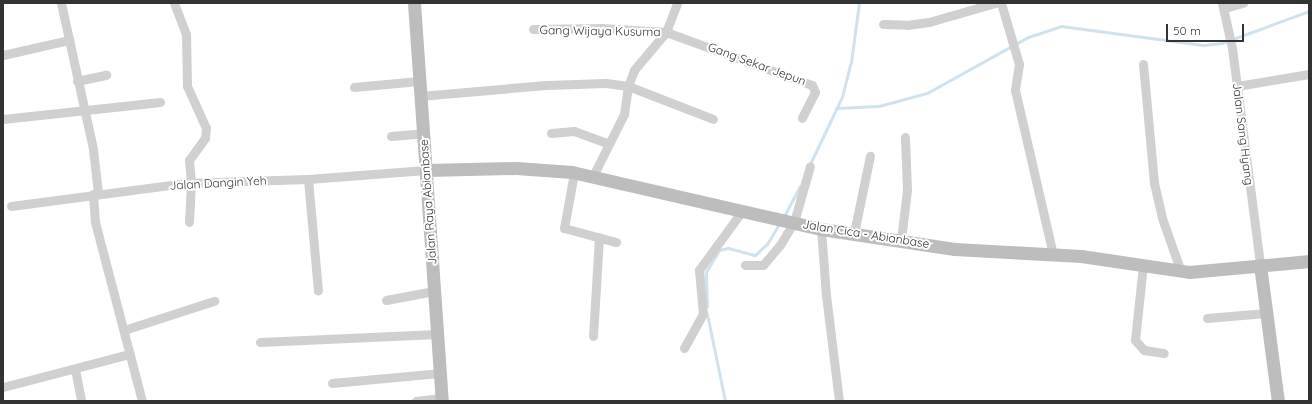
<!DOCTYPE html>
<html>
<head>
<meta charset="utf-8">
<style>
	body { margin:0 }
	#map { position:relative; width:1312px; height:404px; overflow:hidden; background:#fff; font-family:Quicksand,sans-serif }
	div>[style] { position:absolute }
	.stream>* { height:3px; margin:-1.5px; padding:0 1.5px; transform-origin:1.5px; border-radius:1.5px; background:#cfe2ee }
	.street>* { height:9px; margin:-4.5px; padding:0 4.5px; transform-origin:4.5px; border-radius:4.5px; background:#d0d0d0 }
	.secondary>* { height:13px; margin:-6.5px; padding:0 6.5px; transform-origin:6.5px; border-radius:6.5px; background:#bdbdbd }
	span { translate:-50% -50%; white-space:nowrap; text-align:center; line-height:1.15; -webkit-text-stroke:4px #fff; paint-order:stroke }
	.street-label { font-size:12px; color:#333 }
	.frame { position:absolute; inset:0; border:4px solid #333; pointer-events:none }
	.scale { position:absolute; left:1166px; top:24px; width:78px; height:18px; box-sizing:border-box; border:2px solid #333; border-top:0; padding-left:5px; font-size:12px; line-height:14px; white-space:nowrap; color:#333; -webkit-text-stroke:3px #fff; paint-order:stroke }
</style>
</head>
<body>
<div id="map">
	<div class="stream">
		<i style="left:836px;top:108px;width:43px;rotate:-2.7deg"></i>
		<i style="left:879px;top:106px;width:50px;rotate:-15.2deg"></i>
		<i style="left:927px;top:93px;width:115px;rotate:-29deg"></i>
		<i style="left:1028px;top:37px;width:35px;rotate:-18deg"></i>
		<i style="left:1061px;top:26px;width:143px;rotate:7.6deg"></i>
		<i style="left:1203px;top:45px;width:19px;rotate:-6deg"></i>
		<i style="left:1222px;top:43px;width:93px;rotate:-20.2deg"></i>
		<i style="left:810px;top:164px;width:74px;rotate:-64.5deg"></i>
		<i style="left:842px;top:97px;width:36px;rotate:-76deg"></i>
		<i style="left:851px;top:62px;width:60px;rotate:-82.3deg"></i>
		<i style="left:783px;top:218px;width:36px;rotate:-62deg"></i>
		<i style="left:707px;top:306px;width:34px;rotate:-92deg"></i>
		<i style="left:706px;top:272px;width:26px;rotate:-59deg"></i>
		<i style="left:719px;top:250px;width:9px;rotate:-13deg"></i>
		<i style="left:728px;top:248px;width:28px;rotate:15deg"></i>
		<i style="left:755px;top:255px;width:16px;rotate:-43deg"></i>
		<i style="left:767px;top:244px;width:26px;rotate:-59deg"></i>
		<i style="left:707px;top:314px;width:89px;rotate:78.3deg"></i>
	</div>
	<div class="street">
		<i style="left:61px;top:3px;width:149px;rotate:77.6deg"></i>
		<i style="left:93px;top:149px;width:44px;rotate:83.5deg"></i>
		<i style="left:174px;top:3px;width:33px;rotate:69deg"></i>
		<i style="left:186px;top:34px;width:52px;rotate:88.9deg"></i>
		<i style="left:187px;top:86px;width:46px;rotate:65.7deg"></i>
		<i style="left:206px;top:128px;width:10px;rotate:96deg"></i>
		<i style="left:205px;top:138px;width:27px;rotate:126deg"></i>
		<i style="left:189px;top:160px;width:23px;rotate:85deg"></i>
		<i style="left:191px;top:183px;width:39px;rotate:93deg"></i>
		<i style="left:1001px;top:3px;width:64px;rotate:73.6deg"></i>
		<i style="left:1019px;top:64px;width:26px;rotate:99deg"></i>
		<i style="left:1015px;top:90px;width:169px;rotate:77deg"></i>
		<i style="left:1222px;top:3px;width:46px;rotate:77.5deg"></i>
		<i style="left:1232px;top:48px;width:219px;rotate:82.6deg"></i>
		<i style="left:1225px;top:8px;width:19px;rotate:-16deg"></i>
		<i style="left:883px;top:24px;width:24px;rotate:2deg"></i>
		<i style="left:907px;top:25px;width:22px;rotate:-8deg"></i>
		<i style="left:929px;top:22px;width:69px;rotate:-16.1deg"></i>
		<i style="left:533px;top:29px;width:68px;rotate:-0.8deg"></i>
		<i style="left:601px;top:28px;width:65px;rotate:3.5deg"></i>
		<i style="left:666px;top:32px;width:155px;rotate:20deg"></i>
		<i style="left:812px;top:85px;width:8px;rotate:67deg"></i>
		<i style="left:815px;top:92px;width:29px;rotate:117deg"></i>
		<i style="left:3px;top:55px;width:68px;rotate:-12.8deg"></i>
		<i style="left:1143px;top:64px;width:120px;rotate:84.7deg"></i>
		<i style="left:1154px;top:183px;width:36px;rotate:77deg"></i>
		<i style="left:1162px;top:218px;width:57px;rotate:70.6deg"></i>
		<i style="left:77px;top:81px;width:30px;rotate:-12deg"></i>
		<i style="left:1237px;top:86px;width:73px;rotate:-9.5deg"></i>
		<i style="left:354px;top:87px;width:65px;rotate:-5.3deg"></i>
		<i style="left:420px;top:96px;width:126px;rotate:-5deg"></i>
		<i style="left:546px;top:85px;width:60px;rotate:-1.9deg"></i>
		<i style="left:606px;top:83px;width:22px;rotate:8deg"></i>
		<i style="left:628px;top:86px;width:91px;rotate:21.2deg"></i>
		<i style="left:3px;top:119px;width:158px;rotate:-6.2deg"></i>
		<i style="left:551px;top:133px;width:23px;rotate:-5deg"></i>
		<i style="left:574px;top:131px;width:37px;rotate:20deg"></i>
		<i style="left:391px;top:136px;width:32px;rotate:-5deg"></i>
		<i style="left:574px;top:173px;width:56px;rotate:100.3deg"></i>
		<i style="left:564px;top:228px;width:54px;rotate:15.1deg"></i>
		<i style="left:593px;top:176px;width:69px;rotate:-63.4deg"></i>
		<i style="left:624px;top:114px;width:28px;rotate:-82deg"></i>
		<i style="left:628px;top:86px;width:17px;rotate:-69deg"></i>
		<i style="left:634px;top:70px;width:50px;rotate:-49.9deg"></i>
		<i style="left:666px;top:32px;width:31px;rotate:-69deg"></i>
		<i style="left:308px;top:179px;width:112px;rotate:84.9deg"></i>
		<i style="left:93px;top:194px;width:28px;rotate:86deg"></i>
		<i style="left:95px;top:222px;width:185px;rotate:75.3deg"></i>
		<i style="left:11px;top:206px;width:177px;rotate:-7.5deg"></i>
		<i style="left:186px;top:183px;width:122px;rotate:-1.9deg"></i>
		<i style="left:308px;top:179px;width:118px;rotate:-4.4deg"></i>
		<i style="left:821px;top:229px;width:66px;rotate:85.7deg"></i>
		<i style="left:826px;top:295px;width:107px;rotate:83deg"></i>
		<i style="left:854px;top:233px;width:79px;rotate:-78.3deg"></i>
		<i style="left:901px;top:240px;width:50px;rotate:-83.2deg"></i>
		<i style="left:907px;top:190px;width:53px;rotate:-92.2deg"></i>
		<i style="left:745px;top:265px;width:18px"></i>
		<i style="left:763px;top:265px;width:26px;rotate:-50deg"></i>
		<i style="left:780px;top:245px;width:27px;rotate:-59deg"></i>
		<i style="left:794px;top:222px;width:58px;rotate:-74.1deg"></i>
		<i style="left:1143px;top:265px;width:75px;rotate:96.1deg"></i>
		<i style="left:1135px;top:340px;width:13px;rotate:48deg"></i>
		<i style="left:1144px;top:350px;width:20px;rotate:9deg"></i>
		<i style="left:386px;top:300px;width:49px;rotate:-10.6deg"></i>
		<i style="left:1207px;top:318px;width:59px;rotate:-4.8deg"></i>
		<i style="left:124px;top:330px;width:95px;rotate:-17.9deg"></i>
		<i style="left:593px;top:336px;width:99px;rotate:-86.5deg"></i>
		<i style="left:260px;top:342px;width:177px;rotate:-2.6deg"></i>
		<i style="left:684px;top:348px;width:39px;rotate:-61deg"></i>
		<i style="left:703px;top:314px;width:44px;rotate:-95.2deg"></i>
		<i style="left:699px;top:270px;width:73px;rotate:-53.9deg"></i>
		<i style="left:75px;top:369px;width:33px;rotate:79deg"></i>
		<i style="left:332px;top:383px;width:107px;rotate:-5.3deg"></i>
		<i style="left:3px;top:387px;width:131px;rotate:-14.6deg"></i>
		<i style="left:416px;top:401px;width:25px;rotate:-7deg"></i>
	</div>
	<div class="secondary">
		<i style="left:414px;top:3px;width:399px;rotate:86deg"></i>
		<i style="left:426px;top:170px;width:90px;rotate:-1.3deg"></i>
		<i style="left:516px;top:168px;width:56px;rotate:4.1deg"></i>
		<i style="left:572px;top:172px;width:255px;rotate:12.9deg"></i>
		<i style="left:821px;top:229px;width:135px;rotate:8.5deg"></i>
		<i style="left:955px;top:249px;width:126px;rotate:3.2deg"></i>
		<i style="left:1081px;top:256px;width:109px;rotate:8.4deg"></i>
		<i style="left:1189px;top:272px;width:121px;rotate:-5.2deg"></i>
		<i style="left:1260px;top:265px;width:137px;rotate:82.5deg"></i>
	</div>
	<div class="street-label">
		<span style="left:600px;top:31px;rotate:1deg">Gang Wijaya Kusuma</span>
		<span style="left:757px;top:64px;rotate:20deg">Gang Sekar Jepun</span>
		<span style="left:1243px;top:134px;rotate:83deg">Jalan Sang Hyang</span>
		<span style="left:218px;top:183px;rotate:-3deg">Jalan Dangin Yeh</span>
		<span style="left:428px;top:202px;rotate:-94deg">Jalan Raya Abianbase</span>
		<span style="left:866px;top:234px;rotate:9deg">Jalan Cica - Abianbase</span>
	</div>
	<div class="frame"></div>
	<div class="scale">50 m</div>
</div>
</body>
</html>
